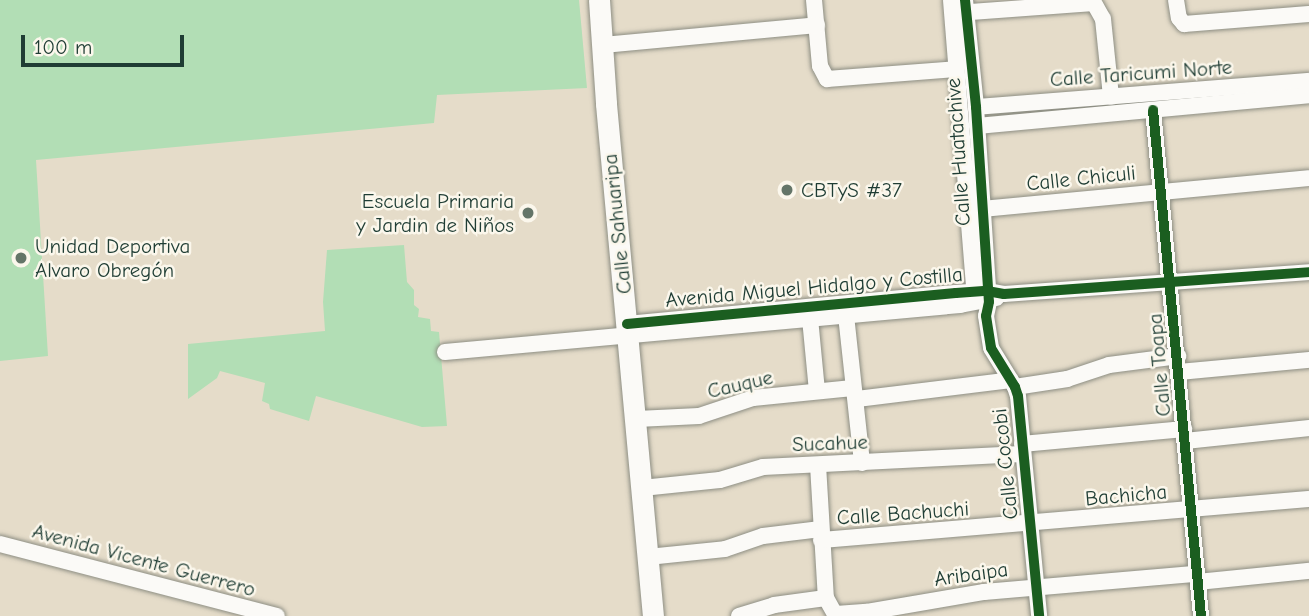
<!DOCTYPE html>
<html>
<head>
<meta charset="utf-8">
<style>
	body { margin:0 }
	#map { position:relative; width:1309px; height:616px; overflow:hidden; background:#e5dcc9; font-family:"Comic Neue",sans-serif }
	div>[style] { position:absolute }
	.green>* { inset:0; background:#b2deb5 }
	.roads { filter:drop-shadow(0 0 2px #8d8e83) drop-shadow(0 0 2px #8d8e83) }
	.minor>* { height:16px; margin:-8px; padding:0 8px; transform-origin:8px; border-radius:8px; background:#fbfaf7 }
	.major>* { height:21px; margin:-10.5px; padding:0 10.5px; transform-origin:10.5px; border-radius:10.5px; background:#fbfaf7 }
	.cycleway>* { height:10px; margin:-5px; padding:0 5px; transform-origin:5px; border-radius:5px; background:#1b5e20 }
	.dots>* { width:19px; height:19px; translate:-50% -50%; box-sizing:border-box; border:4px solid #fbf7ec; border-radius:50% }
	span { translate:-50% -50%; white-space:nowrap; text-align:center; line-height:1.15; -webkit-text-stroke:5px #fbf7ec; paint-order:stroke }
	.street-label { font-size:21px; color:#1f3d34 }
	.poi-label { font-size:21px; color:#1f3d34 }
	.left { translate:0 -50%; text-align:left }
	.right { translate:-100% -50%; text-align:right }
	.scale { position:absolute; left:21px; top:35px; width:163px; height:32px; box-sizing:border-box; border:4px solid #1f3d34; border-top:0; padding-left:9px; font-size:21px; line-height:24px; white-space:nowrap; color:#1f3d34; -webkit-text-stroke:5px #fbf7ec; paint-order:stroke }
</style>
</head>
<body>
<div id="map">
	<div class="green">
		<i style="clip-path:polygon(0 0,579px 0,587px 88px,437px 95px,434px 123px,36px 160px,48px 356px,0 361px)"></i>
		<i style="clip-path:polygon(404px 245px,407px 282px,414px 290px,414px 305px,419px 309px,418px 317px,430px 319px,431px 331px,439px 332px,447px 426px,422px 427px,316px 396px,309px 421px,270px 409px,269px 404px,262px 401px,265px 383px,220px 371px,217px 378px,188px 399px,188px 344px,325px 331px,323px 302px,327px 250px)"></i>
	</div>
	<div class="roads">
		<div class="minor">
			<i style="left:814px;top:0;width:66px;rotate:84.8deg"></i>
			<i style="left:820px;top:66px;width:15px;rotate:62deg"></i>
			<i style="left:827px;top:79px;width:129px;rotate:-4.4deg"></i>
			<i style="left:951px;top:0;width:302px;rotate:85.4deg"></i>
			<i style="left:965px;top:0;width:108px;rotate:84.1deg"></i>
			<i style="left:976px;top:107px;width:195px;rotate:86.2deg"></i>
			<i style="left:989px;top:302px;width:14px;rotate:102deg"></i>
			<i style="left:986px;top:316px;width:32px;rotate:81deg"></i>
			<i style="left:991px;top:348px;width:46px;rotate:58.4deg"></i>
			<i style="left:1015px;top:387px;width:9px;rotate:72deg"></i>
			<i style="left:1018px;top:396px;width:221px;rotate:84.5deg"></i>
			<i style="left:1176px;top:0;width:18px;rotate:81deg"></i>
			<i style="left:1179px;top:18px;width:8px;rotate:50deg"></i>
			<i style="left:1184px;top:24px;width:125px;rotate:-4.6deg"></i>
			<i style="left:957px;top:13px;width:137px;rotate:-4.2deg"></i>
			<i style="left:1094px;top:3px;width:18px;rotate:61deg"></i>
			<i style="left:1103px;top:19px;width:78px;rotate:84.1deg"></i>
			<i style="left:603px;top:45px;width:215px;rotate:-5.3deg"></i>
			<i style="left:976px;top:107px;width:334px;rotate:-4.5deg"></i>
			<i style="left:1153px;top:110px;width:508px;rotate:84.58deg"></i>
			<i style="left:977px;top:126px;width:333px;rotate:-5.3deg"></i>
			<i style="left:982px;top:209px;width:328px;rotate:-5.4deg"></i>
			<i style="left:845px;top:306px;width:158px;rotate:83.8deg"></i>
			<i style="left:809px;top:308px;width:83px;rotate:84.5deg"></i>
			<i style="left:627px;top:324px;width:330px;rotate:-5.4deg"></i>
			<i style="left:956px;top:293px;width:31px;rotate:-4deg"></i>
			<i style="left:987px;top:291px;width:17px;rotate:10deg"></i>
			<i style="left:1004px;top:294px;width:306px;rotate:-4.1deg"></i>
			<i style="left:445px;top:352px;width:517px;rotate:-5.21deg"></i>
			<i style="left:960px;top:305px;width:37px;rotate:-11deg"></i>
			<i style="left:1179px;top:372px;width:131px;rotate:-5.3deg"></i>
			<i style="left:1015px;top:387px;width:53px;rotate:-8.7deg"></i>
			<i style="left:1067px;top:379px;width:44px;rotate:-18.4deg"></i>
			<i style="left:1109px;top:365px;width:70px;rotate:-7.4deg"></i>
			<i style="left:857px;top:399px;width:155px;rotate:-7deg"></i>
			<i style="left:637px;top:419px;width:62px;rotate:-2.8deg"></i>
			<i style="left:699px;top:416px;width:57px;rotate:-18.4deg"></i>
			<i style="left:753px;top:398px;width:100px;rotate:-5.7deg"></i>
			<i style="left:1185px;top:441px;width:125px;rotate:-6deg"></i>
			<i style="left:1022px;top:444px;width:163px;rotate:-5.3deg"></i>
			<i style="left:818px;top:465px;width:133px;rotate:86.6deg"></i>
			<i style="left:826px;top:598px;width:21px;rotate:61deg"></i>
			<i style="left:642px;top:488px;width:78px;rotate:-5.9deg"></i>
			<i style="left:720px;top:480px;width:45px;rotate:-16.8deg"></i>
			<i style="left:763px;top:467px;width:259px;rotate:-2.9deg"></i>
			<i style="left:821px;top:540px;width:490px;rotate:-4.8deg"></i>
			<i style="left:0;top:544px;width:286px;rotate:14.6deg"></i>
			<i style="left:648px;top:557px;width:77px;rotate:-5.9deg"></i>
			<i style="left:725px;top:549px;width:40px;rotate:-18.9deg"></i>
			<i style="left:763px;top:536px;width:58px;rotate:-6.9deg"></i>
			<i style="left:1198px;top:582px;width:112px;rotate:-5.7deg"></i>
			<i style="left:836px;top:614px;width:31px;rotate:-4deg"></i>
			<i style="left:867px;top:612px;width:119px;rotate:-9.7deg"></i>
			<i style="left:984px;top:592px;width:213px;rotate:-4.9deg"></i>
			<i style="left:739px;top:616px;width:37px;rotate:-17deg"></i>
			<i style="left:774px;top:605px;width:52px;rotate:-7.7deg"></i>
		</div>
		<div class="major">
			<i style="left:599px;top:0;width:104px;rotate:86.1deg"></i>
			<i style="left:606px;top:104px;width:514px;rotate:84.76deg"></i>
		</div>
	</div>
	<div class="cycleway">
		<i style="left:965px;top:0;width:108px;rotate:84.1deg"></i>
		<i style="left:976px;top:107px;width:195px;rotate:86.2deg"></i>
		<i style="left:989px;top:302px;width:14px;rotate:102deg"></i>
		<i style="left:986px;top:316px;width:32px;rotate:81deg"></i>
		<i style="left:991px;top:348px;width:46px;rotate:58.4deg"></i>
		<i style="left:1015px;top:387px;width:9px;rotate:72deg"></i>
		<i style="left:1018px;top:396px;width:221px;rotate:84.5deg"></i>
		<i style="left:1153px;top:110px;width:508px;rotate:84.58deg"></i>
		<i style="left:627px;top:324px;width:330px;rotate:-5.4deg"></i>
		<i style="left:956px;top:293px;width:31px;rotate:-4deg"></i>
		<i style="left:987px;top:291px;width:17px;rotate:10deg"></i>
		<i style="left:1004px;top:294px;width:306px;rotate:-4.1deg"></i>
	</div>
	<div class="dots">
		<i style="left:787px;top:190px;background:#647568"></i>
		<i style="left:528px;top:213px;background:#647568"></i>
		<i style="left:21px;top:258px;background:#647568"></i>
	</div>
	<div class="street-label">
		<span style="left:1141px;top:73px;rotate:-4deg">Calle Taricumi Norte</span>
		<span style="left:958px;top:152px;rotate:-94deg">Calle Huatachive</span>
		<span style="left:1081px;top:178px;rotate:-6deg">Calle Chiculi</span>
		<span style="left:617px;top:224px;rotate:-96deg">Calle Sahuaripa</span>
		<span style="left:814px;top:287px;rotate:-5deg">Avenida Miguel Hidalgo y Costilla</span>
		<span style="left:1159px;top:365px;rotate:-95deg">Calle Toapa</span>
		<span style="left:740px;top:384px;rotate:-13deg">Cauque</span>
		<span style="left:830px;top:443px;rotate:-2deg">Sucahue</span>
		<span style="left:1005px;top:464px;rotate:-96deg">Calle Cocobi</span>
		<span style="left:1126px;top:495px;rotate:-5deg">Bachicha</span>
		<span style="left:903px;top:513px;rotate:-4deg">Calle Bachuchi</span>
		<span style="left:144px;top:560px;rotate:15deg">Avenida Vicente Guerrero</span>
		<span style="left:971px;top:574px;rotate:-8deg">Aribaipa</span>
	</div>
	<div class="poi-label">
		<span class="left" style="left:801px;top:190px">CBTyS #37</span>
		<span class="right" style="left:514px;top:213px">Escuela Primaria<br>y Jardin de Niños</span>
		<span class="left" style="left:35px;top:258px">Unidad Deportiva<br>Alvaro Obregón</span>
	</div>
	<div class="scale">100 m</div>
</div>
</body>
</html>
